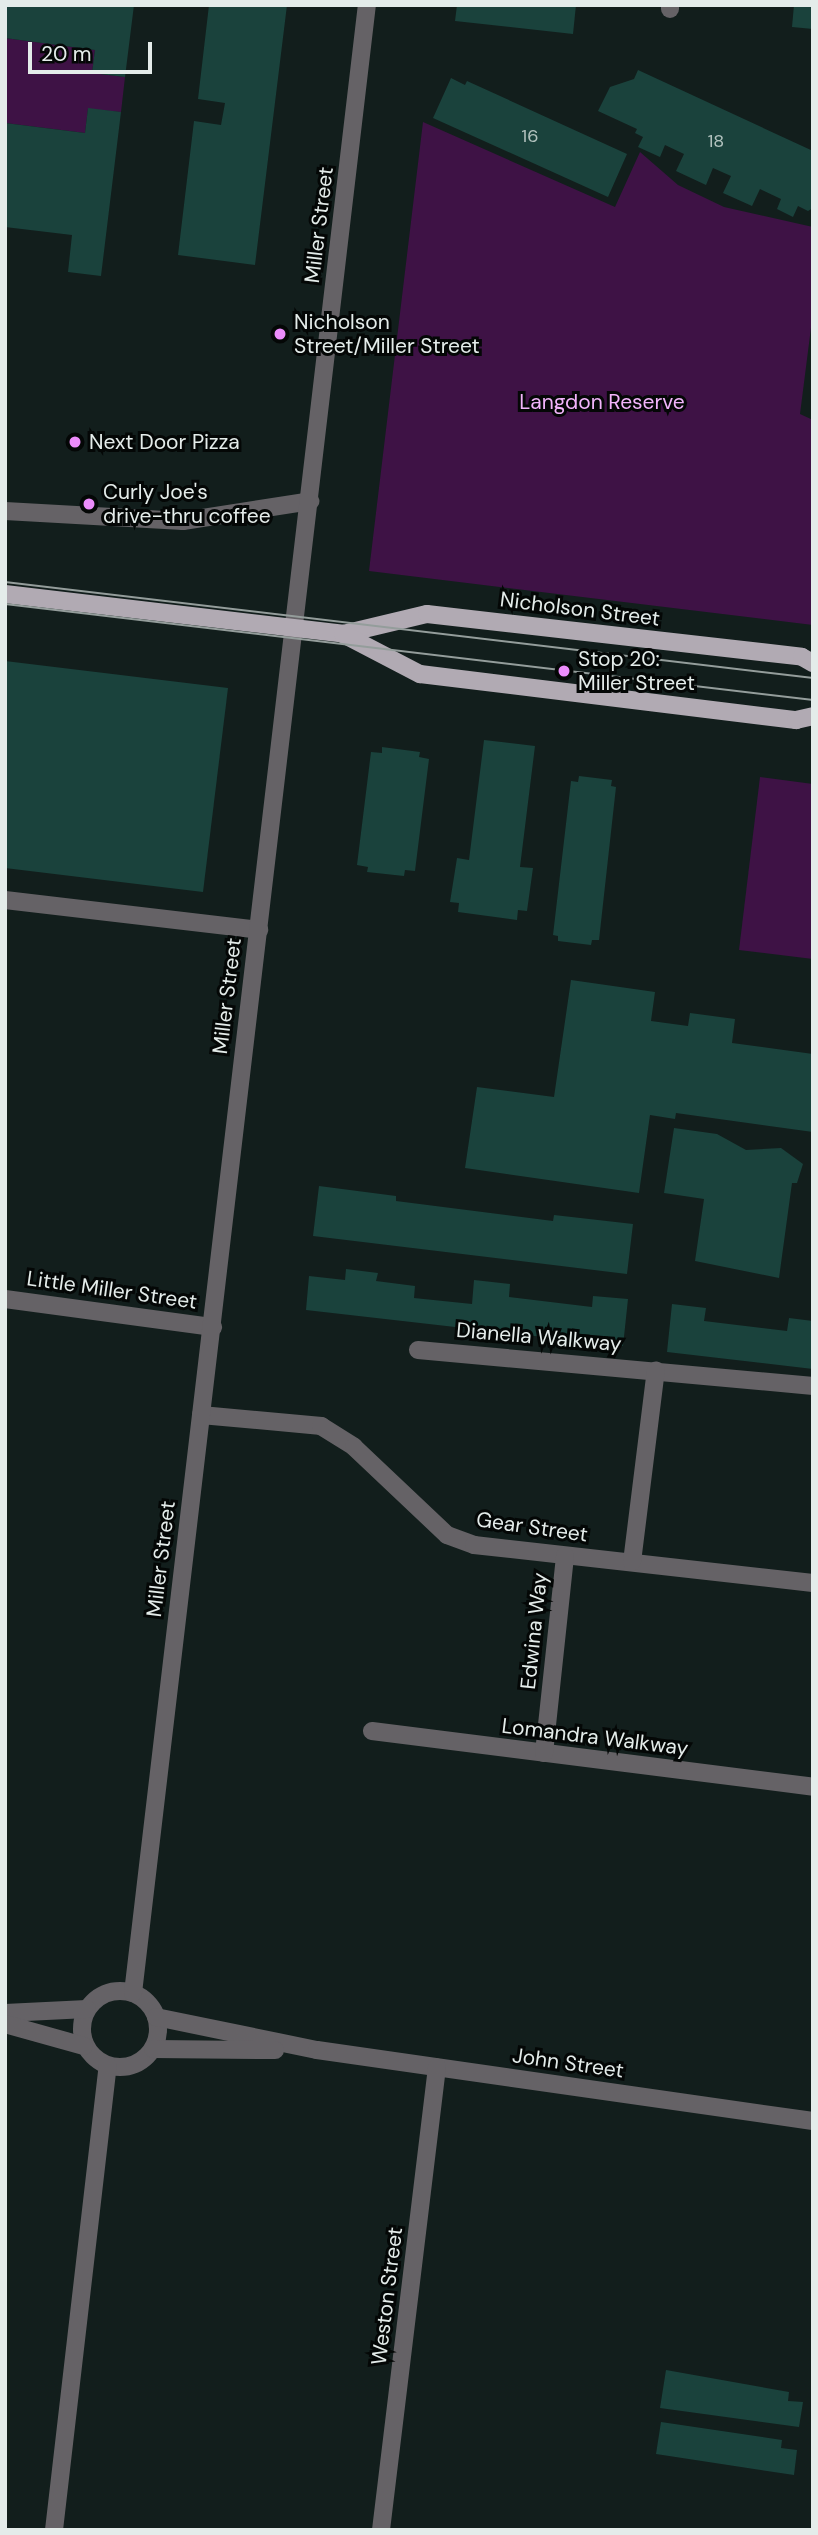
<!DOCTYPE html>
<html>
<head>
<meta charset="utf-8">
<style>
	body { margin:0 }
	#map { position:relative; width:818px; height:2535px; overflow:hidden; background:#121e1c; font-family:"DM Sans",sans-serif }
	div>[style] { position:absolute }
	.green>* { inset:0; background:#3e1245 }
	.building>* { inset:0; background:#1a423c }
	.minor>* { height:18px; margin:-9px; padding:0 9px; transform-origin:9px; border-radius:9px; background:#656266 }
	.minor>.ring { margin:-9px; padding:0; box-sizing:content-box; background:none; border:18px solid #656266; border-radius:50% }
	.major>* { height:18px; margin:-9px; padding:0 9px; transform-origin:9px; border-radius:9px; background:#b1aab3 }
	.tram>* { height:2px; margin:-1px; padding:0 1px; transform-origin:1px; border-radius:1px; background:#949d9b }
	.dots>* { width:19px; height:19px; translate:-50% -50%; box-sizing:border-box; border:4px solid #040706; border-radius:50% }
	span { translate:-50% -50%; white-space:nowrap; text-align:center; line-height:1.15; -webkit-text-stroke:6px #040706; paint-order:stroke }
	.number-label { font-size:18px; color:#b2c2be }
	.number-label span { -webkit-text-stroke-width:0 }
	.street-label { font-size:21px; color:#e4ecea }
	.poi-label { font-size:21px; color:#e4ecea }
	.left { translate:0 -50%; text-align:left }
	.park-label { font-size:21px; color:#f2b4fb }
	.frame { position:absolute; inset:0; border:7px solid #e4ecea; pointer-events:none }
	.scale { position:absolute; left:28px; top:42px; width:124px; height:32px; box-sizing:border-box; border:4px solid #e4ecea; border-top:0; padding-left:9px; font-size:21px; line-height:24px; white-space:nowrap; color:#e4ecea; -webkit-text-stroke:5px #040706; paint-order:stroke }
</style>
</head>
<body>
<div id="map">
	<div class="green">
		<i style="clip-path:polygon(5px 38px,95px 50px,92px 73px,125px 77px,121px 112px,88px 109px,85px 133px,5px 123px)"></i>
		<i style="clip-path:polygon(423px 122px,615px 207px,640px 152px,678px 185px,724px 207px,813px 227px,813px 312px,800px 414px,813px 420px,813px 625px,369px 571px)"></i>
		<i style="clip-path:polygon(760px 777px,813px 784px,813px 959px,739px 950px)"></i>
	</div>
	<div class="building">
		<i style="clip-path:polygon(5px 5px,134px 5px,125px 77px,92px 73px,95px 50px,5px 38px)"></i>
		<i style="clip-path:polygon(209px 5px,287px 5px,255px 265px,178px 255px,194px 121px,221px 125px,225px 103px,198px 99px)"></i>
		<i style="clip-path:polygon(457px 5px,576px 5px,573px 34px,455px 21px)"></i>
		<i style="clip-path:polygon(794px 5px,813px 5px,813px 29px,792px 27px)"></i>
		<i style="clip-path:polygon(638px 70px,813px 151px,813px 208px,808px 211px,798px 206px,793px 217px,777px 209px,781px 199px,760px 189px,752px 206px,723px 193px,731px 176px,713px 168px,706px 185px,676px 171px,684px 154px,665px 145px,660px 157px,638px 147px,643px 137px,635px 133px,637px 129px,598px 111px,610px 87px,634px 79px)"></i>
		<i style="clip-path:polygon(451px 78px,465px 85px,467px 81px,627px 154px,608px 197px,433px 118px)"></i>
		<i style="clip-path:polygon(88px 108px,121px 112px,101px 276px,68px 272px,72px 235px,5px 227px,5px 123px,85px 133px)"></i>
		<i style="clip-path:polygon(5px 661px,228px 688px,203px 892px,5px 868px)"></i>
		<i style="clip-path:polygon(484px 740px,535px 746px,520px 867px,533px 868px,527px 911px,518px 910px,517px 920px,458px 912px,459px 903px,450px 902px,457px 858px,469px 860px)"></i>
		<i style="clip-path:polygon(382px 747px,420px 752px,419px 757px,429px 759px,415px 871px,405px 870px,404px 876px,367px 872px,368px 867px,357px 865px,371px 752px,382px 753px)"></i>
		<i style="clip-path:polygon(579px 776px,612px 780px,611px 786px,616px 787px,599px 940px,592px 940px,591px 945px,558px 941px,558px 936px,553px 935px,571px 781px,578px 782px)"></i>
		<i style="clip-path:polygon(571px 980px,655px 992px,651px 1021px,688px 1026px,690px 1013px,735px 1019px,732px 1043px,813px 1054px,813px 1132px,676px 1113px,675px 1119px,650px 1115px,639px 1193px,465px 1168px,477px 1087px,554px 1097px)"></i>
		<i style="clip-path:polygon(674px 1128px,717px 1134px,746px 1150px,781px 1148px,803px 1164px,797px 1183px,792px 1183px,779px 1278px,695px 1261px,704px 1199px,664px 1193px)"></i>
		<i style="clip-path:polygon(319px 1186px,396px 1196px,396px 1201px,553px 1221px,554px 1215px,633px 1224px,627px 1274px,313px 1236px)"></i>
		<i style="clip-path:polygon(346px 1269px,378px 1273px,376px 1281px,415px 1286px,414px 1298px,472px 1304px,474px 1280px,510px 1284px,509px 1297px,592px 1307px,593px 1296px,628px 1299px,623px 1346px,306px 1310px,309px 1276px,345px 1280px)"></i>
		<i style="clip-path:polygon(672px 1304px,706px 1308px,704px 1321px,787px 1331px,789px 1318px,813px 1321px,813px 1369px,667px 1352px)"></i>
		<i style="clip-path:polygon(666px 2370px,789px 2392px,788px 2401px,803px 2402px,799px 2427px,660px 2408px)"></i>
		<i style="clip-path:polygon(661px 2422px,782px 2440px,781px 2448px,797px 2450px,794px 2475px,656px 2454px)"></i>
	</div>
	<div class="minor">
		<i style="left:670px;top:9px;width:4px;rotate:-90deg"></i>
		<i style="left:5px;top:511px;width:178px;rotate:3.2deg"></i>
		<i style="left:183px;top:521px;width:129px;rotate:-8.9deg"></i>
		<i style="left:5px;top:900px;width:256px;rotate:6.7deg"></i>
		<i style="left:5px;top:1299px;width:210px;rotate:7.7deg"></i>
		<i style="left:418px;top:1350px;width:397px;rotate:5.2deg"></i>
		<i style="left:201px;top:1415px;width:121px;rotate:5.2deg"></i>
		<i style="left:321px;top:1426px;width:39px;rotate:32deg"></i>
		<i style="left:354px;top:1447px;width:128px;rotate:43.4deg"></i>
		<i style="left:447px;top:1535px;width:29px;rotate:20deg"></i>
		<i style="left:474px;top:1545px;width:341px;rotate:6.4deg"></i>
		<i style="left:632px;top:1562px;width:193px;rotate:-82.9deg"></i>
		<i style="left:372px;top:1731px;width:445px;rotate:7.2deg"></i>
		<i style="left:544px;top:1753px;width:198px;rotate:-83.9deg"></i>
		<i class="ring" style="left:82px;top:1991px;width:58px;height:58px"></i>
		<i style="left:133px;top:1993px;width:2002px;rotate:-83.29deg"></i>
		<i style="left:5px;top:2013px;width:82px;rotate:-2.8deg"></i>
		<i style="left:156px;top:2017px;width:164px;rotate:11.6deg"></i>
		<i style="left:317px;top:2050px;width:501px;rotate:8.15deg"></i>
		<i style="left:5px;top:2024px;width:82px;rotate:15.6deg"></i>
		<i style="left:153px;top:2049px;width:122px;rotate:0.5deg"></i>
		<i style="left:54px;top:2530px;width:467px;rotate:-83.4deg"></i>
		<i style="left:381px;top:2530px;width:466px;rotate:-83.1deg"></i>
	</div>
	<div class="major">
		<i style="left:5px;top:594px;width:340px;rotate:6.7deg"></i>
		<i style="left:343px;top:634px;width:86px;rotate:-13.4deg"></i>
		<i style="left:427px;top:614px;width:377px;rotate:6.5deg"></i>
		<i style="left:802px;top:657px;width:13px;rotate:29deg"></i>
		<i style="left:343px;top:634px;width:87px;rotate:27.5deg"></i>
		<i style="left:420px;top:674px;width:379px;rotate:7deg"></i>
		<i style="left:796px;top:720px;width:17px;rotate:-13deg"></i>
	</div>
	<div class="tram">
		<i style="left:5px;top:582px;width:814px;rotate:6.78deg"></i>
		<i style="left:5px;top:604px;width:814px;rotate:6.78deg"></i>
	</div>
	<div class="dots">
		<i style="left:280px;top:334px;background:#ec8cfb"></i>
		<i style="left:75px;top:442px;background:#ec8cfb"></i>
		<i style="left:89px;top:504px;background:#ec8cfb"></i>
		<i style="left:564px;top:671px;background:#ec8cfb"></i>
	</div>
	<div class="number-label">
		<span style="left:530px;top:136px">16</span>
		<span style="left:716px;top:141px">18</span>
	</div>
	<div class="street-label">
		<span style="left:319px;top:225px;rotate:-83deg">Miller Street</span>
		<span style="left:580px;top:609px;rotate:7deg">Nicholson Street</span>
		<span style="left:227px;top:996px;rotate:-83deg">Miller Street</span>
		<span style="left:112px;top:1290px;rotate:8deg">Little Miller Street</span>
		<span style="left:539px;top:1337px;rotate:5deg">Dianella Walkway</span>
		<span style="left:532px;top:1527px;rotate:8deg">Gear Street</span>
		<span style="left:161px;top:1559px;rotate:-83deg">Miller Street</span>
		<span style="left:534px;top:1631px;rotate:-84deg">Edwina Way</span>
		<span style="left:595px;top:1737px;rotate:7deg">Lomandra Walkway</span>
		<span style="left:568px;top:2063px;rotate:8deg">John Street</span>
		<span style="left:387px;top:2296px;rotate:-83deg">Weston Street</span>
	</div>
	<div class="poi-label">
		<span class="left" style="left:294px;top:334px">Nicholson<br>Street/Miller Street</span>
		<span class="left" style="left:89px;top:442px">Next Door Pizza</span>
		<span class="left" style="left:103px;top:504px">Curly Joe's<br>drive-thru coffee</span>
		<span class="left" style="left:578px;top:671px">Stop 20:<br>Miller Street</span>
	</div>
	<div class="park-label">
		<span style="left:602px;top:402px">Langdon Reserve</span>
	</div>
	<div class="frame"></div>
	<div class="scale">20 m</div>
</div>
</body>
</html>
